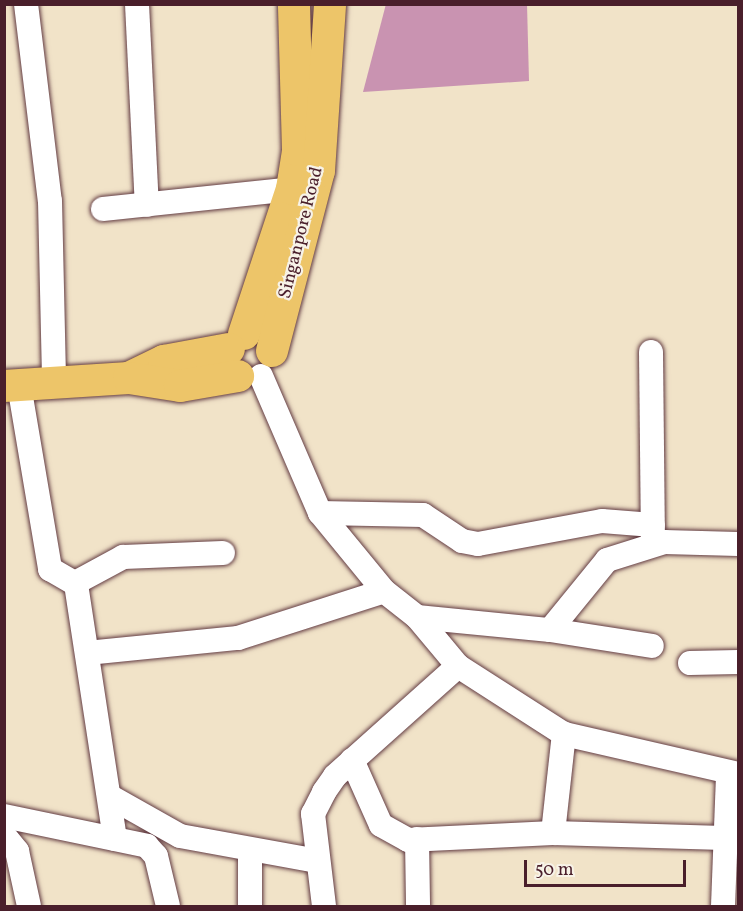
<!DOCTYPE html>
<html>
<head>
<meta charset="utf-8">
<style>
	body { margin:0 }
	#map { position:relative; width:743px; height:911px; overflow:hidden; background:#f1e3c8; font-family:Vollkorn,serif }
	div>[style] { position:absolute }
	.building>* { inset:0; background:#c993b1 }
	.roads { filter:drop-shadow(0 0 2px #633c43) drop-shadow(0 0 2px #633c43) }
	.minor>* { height:24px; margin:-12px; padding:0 12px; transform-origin:12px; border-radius:12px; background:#fff }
	.major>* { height:32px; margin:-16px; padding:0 16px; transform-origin:16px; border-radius:16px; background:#edc569 }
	span { translate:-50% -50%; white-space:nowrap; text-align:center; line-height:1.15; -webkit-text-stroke:4.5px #f7f3e8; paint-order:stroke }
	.street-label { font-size:18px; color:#4a1f2b }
	.frame { position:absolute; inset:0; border:6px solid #4a1f2b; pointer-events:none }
	.scale { position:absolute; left:524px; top:860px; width:162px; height:27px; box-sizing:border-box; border:3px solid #4a1f2b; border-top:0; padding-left:8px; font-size:18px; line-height:21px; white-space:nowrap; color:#4a1f2b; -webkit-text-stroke:4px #f7f3e8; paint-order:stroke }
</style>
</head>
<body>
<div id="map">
	<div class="building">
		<i style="clip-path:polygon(386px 4px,527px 4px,529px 81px,363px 92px)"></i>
	</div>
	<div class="roads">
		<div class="minor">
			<i style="left:26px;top:4px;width:198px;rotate:83.1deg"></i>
			<i style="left:50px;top:201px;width:183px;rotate:88.7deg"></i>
			<i style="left:137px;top:4px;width:201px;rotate:87.2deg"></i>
			<i style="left:103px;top:209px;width:190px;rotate:-6deg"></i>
			<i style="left:651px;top:352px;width:189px;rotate:89.4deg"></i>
			<i style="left:261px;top:376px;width:149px;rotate:66.7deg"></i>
			<i style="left:320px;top:513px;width:101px;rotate:50.6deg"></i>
			<i style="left:384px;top:591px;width:42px;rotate:38.2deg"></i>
			<i style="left:417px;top:617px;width:64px;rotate:50.1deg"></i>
			<i style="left:458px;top:666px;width:126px;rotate:32.7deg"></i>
			<i style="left:564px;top:734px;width:179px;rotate:12.9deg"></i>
			<i style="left:19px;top:385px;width:187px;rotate:80.4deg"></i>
			<i style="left:50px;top:569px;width:30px;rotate:30deg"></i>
			<i style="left:76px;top:584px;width:258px;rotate:81.3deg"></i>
			<i style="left:320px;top:513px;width:103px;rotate:1.1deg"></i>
			<i style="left:423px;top:515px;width:47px;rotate:33.7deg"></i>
			<i style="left:462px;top:541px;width:16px;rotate:11deg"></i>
			<i style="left:478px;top:544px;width:126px;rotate:-10.5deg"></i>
			<i style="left:602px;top:521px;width:51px;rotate:4.5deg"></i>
			<i style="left:75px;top:583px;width:55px;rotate:-28.4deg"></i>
			<i style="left:123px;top:557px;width:100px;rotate:-2.3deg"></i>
			<i style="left:417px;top:617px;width:134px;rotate:5.6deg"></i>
			<i style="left:550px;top:630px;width:90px;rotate:-50.8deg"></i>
			<i style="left:607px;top:560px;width:60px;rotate:-17.5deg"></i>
			<i style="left:664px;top:542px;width:74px;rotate:1.5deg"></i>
			<i style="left:550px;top:630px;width:103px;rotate:8.9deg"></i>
			<i style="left:87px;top:653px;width:152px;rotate:-5.7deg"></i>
			<i style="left:238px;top:638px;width:153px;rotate:-17.8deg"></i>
			<i style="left:690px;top:663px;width:48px;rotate:-1.2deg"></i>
			<i style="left:352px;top:760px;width:71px;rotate:66deg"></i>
			<i style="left:381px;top:825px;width:31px;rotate:29deg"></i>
			<i style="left:408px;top:840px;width:145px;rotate:-2.8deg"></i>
			<i style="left:553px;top:833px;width:171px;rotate:1.7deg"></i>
			<i style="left:109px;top:796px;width:81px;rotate:29.4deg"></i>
			<i style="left:180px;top:836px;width:139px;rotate:10.3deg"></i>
			<i style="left:4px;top:816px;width:146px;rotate:11.8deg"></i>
			<i style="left:147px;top:846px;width:13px;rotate:48deg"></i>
			<i style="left:156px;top:856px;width:51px;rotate:76.5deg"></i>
			<i style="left:553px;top:833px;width:100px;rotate:-83.7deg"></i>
			<i style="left:4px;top:835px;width:21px;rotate:51deg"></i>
			<i style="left:17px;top:851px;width:56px;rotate:77.7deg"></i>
			<i style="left:417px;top:839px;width:67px;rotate:89.1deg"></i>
			<i style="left:250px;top:906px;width:47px;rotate:-90deg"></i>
			<i style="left:324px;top:906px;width:93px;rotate:-96.8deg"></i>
			<i style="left:313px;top:814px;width:25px;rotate:-63deg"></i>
			<i style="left:324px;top:792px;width:19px;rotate:-55deg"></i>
			<i style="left:335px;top:776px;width:165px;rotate:-41.8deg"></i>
			<i style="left:723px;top:906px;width:133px;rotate:-87.8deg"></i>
		</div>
		<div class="major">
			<i style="left:244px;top:334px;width:153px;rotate:-71.7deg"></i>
			<i style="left:292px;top:189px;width:39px;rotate:-81deg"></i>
			<i style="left:298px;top:150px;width:146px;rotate:-91.6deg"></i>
			<i style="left:272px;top:351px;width:186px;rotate:-75.4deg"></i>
			<i style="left:319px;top:171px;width:167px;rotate:-86.2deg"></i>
			<i style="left:129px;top:378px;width:39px;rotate:-26deg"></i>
			<i style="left:164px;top:361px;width:66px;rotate:-10.5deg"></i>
			<i style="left:4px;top:386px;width:125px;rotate:-3.7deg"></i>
			<i style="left:129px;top:378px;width:52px;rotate:8.9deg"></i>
			<i style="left:180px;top:386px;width:59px;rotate:-9.8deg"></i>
		</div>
	</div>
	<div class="street-label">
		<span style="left:302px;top:233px;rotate:-76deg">Singanpore Road</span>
	</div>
	<div class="frame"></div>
	<div class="scale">50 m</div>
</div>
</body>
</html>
